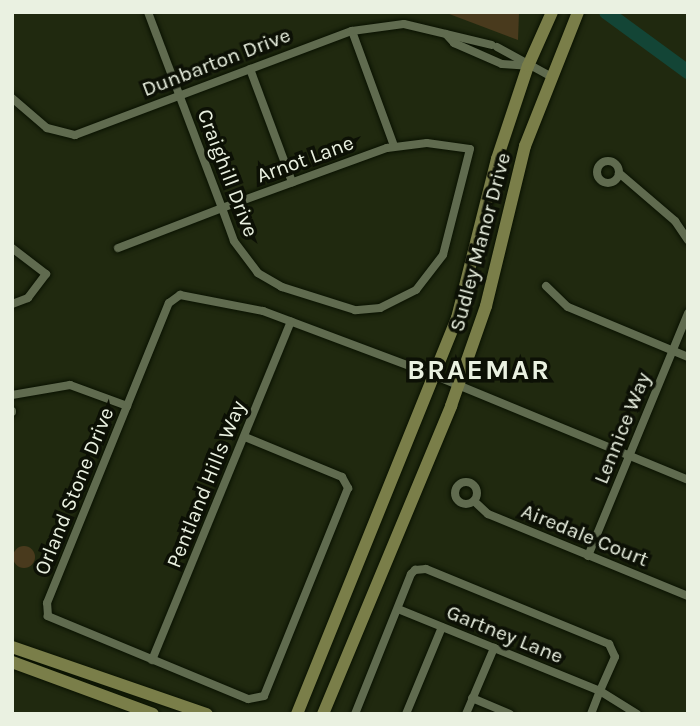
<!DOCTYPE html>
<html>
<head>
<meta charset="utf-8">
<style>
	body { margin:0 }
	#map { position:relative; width:700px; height:726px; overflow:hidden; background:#20290f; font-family:Karla,sans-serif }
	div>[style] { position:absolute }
	.green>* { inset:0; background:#493a1d }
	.round { border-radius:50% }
	.river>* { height:14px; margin:-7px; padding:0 7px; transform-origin:7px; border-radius:7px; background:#134536 }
	.roads { filter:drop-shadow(0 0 2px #091100) drop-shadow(0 0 2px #091100) }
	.street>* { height:8px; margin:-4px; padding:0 4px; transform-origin:4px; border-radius:4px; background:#606b4f }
	.street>.ring { margin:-4px; padding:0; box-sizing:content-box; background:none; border:8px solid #606b4f; border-radius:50% }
	.secondary>* { height:12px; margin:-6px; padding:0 6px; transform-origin:6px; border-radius:6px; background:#7a7e49 }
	span { translate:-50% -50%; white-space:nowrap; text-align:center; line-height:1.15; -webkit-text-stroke:7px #0c1005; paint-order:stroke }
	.street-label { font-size:21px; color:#eaf1e1 }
	.district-label { font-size:28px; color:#eaf1e1; font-weight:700; letter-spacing:2px }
	.frame { position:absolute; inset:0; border:14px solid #eaf1e1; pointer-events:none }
</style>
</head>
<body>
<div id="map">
	<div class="green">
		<i style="clip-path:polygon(444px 12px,519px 12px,518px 40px)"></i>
		<i class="round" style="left:13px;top:546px;width:22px;height:22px"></i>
	</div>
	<div class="river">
		<i style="left:606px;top:12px;width:102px;rotate:36.2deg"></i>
	</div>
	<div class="roads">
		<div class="street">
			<i style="left:352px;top:31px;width:122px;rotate:69.9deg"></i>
			<i style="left:446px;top:34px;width:12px;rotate:48deg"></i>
			<i style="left:454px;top:43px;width:52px;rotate:23.6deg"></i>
			<i style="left:502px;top:64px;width:26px;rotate:4deg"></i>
			<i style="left:497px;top:47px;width:60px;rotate:28.7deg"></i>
			<i style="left:250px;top:69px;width:121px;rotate:69.6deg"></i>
			<i style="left:12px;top:98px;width:46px;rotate:40.6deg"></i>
			<i style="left:47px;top:128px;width:29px;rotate:14deg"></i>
			<i style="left:75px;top:135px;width:296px;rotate:-20.6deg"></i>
			<i style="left:352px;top:31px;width:52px;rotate:-7.7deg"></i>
			<i style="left:404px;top:24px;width:90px;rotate:13.4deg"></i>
			<i class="ring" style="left:597px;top:161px;width:14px;height:14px"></i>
			<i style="left:619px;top:173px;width:74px;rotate:40.6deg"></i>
			<i style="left:675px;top:221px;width:23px;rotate:56deg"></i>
			<i style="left:12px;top:248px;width:43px;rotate:37.4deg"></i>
			<i style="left:46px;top:274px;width:30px;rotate:127deg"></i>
			<i style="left:28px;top:298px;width:17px;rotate:159deg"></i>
			<i style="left:118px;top:248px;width:111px;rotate:-21deg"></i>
			<i style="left:222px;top:208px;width:176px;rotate:-20deg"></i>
			<i style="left:387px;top:148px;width:40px;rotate:-7.1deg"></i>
			<i style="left:427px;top:143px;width:43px;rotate:7.9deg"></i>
			<i style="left:470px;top:149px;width:109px;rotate:104.3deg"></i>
			<i style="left:443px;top:255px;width:44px;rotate:127.6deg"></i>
			<i style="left:416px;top:290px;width:40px;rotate:153.4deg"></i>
			<i style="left:380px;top:308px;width:25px;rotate:175deg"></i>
			<i style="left:355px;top:310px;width:77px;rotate:-162.5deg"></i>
			<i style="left:282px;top:287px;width:28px;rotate:-150deg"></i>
			<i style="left:258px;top:273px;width:40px;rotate:-127deg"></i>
			<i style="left:234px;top:241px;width:35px;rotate:-110deg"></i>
			<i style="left:222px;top:208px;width:210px;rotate:-110.7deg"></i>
			<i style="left:546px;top:286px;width:30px;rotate:44deg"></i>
			<i style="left:568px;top:307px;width:130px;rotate:22.6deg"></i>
			<i style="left:12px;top:395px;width:59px;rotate:-9.8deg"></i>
			<i style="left:70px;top:385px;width:61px;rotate:20.2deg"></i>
			<i style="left:12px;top:411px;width:1px;rotate:90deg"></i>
			<i style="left:245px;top:437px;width:105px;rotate:22.4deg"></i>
			<i style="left:342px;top:477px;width:13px;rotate:61deg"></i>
			<i style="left:348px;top:488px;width:224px;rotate:112deg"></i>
			<i style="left:264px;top:696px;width:16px;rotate:169deg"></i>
			<i style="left:248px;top:699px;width:217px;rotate:-157.5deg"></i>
			<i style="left:48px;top:616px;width:13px;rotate:-94deg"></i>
			<i style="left:47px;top:603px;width:324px;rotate:-67.9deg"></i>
			<i style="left:169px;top:303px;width:14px;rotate:-36deg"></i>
			<i style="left:180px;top:295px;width:85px;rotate:10.9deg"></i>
			<i style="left:263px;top:311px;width:185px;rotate:20.6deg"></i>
			<i style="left:436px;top:376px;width:273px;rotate:22.4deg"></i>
			<i class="ring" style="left:455px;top:482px;width:14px;height:14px"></i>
			<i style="left:474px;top:501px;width:19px;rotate:43deg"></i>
			<i style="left:488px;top:514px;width:216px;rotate:22.3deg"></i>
			<i style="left:588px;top:556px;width:263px;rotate:-67.6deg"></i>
			<i style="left:152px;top:660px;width:366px;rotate:-67.7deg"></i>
			<i style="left:472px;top:698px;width:41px;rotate:22.8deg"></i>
			<i style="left:355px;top:714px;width:151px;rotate:-68.2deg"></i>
			<i style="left:411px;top:574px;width:6px;rotate:-45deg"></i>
			<i style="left:415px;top:570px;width:11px;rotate:-5deg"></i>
			<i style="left:426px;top:569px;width:198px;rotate:22.3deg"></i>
			<i style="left:609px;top:644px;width:14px;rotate:65deg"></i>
			<i style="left:615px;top:657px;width:37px;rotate:114deg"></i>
			<i style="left:600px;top:691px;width:218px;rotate:-157.9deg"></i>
			<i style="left:406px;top:714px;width:94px;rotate:-67.5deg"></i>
			<i style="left:466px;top:714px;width:72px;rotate:-67deg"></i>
			<i style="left:591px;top:714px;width:25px;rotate:-69deg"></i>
			<i style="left:600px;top:691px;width:44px;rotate:31.9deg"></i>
		</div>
		<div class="secondary">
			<i style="left:12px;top:647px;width:206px;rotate:19deg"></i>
			<i style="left:12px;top:662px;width:150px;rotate:20.2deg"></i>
			<i style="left:297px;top:714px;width:427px;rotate:-68deg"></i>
			<i style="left:457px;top:318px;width:164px;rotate:-75.9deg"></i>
			<i style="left:497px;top:159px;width:98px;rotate:-71.6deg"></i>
			<i style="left:528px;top:66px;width:59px;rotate:-66deg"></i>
			<i style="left:323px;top:714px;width:334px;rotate:-67.4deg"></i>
			<i style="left:451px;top:406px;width:106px;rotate:-70.7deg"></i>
			<i style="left:486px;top:306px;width:165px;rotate:-76.3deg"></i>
			<i style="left:525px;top:146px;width:144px;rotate:-68.4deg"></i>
		</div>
	</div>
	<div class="street-label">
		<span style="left:216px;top:62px;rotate:-21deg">Dunbarton Drive</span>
		<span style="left:305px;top:159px;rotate:-20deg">Arnot Lane</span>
		<span style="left:228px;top:173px;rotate:69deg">Craighill Drive</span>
		<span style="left:480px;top:242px;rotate:-75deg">Sudley Manor Drive</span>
		<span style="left:622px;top:428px;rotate:-68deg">Lennice Way</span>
		<span style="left:206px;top:484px;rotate:-68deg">Pentland Hills Way</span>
		<span style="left:74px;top:491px;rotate:-68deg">Orland Stone Drive</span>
		<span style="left:585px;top:535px;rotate:22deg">Airedale Court</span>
		<span style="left:505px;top:634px;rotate:22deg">Gartney Lane</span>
	</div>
	<div class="district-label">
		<span style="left:479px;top:370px">BRAEMAR</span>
	</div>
	<div class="frame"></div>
</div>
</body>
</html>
